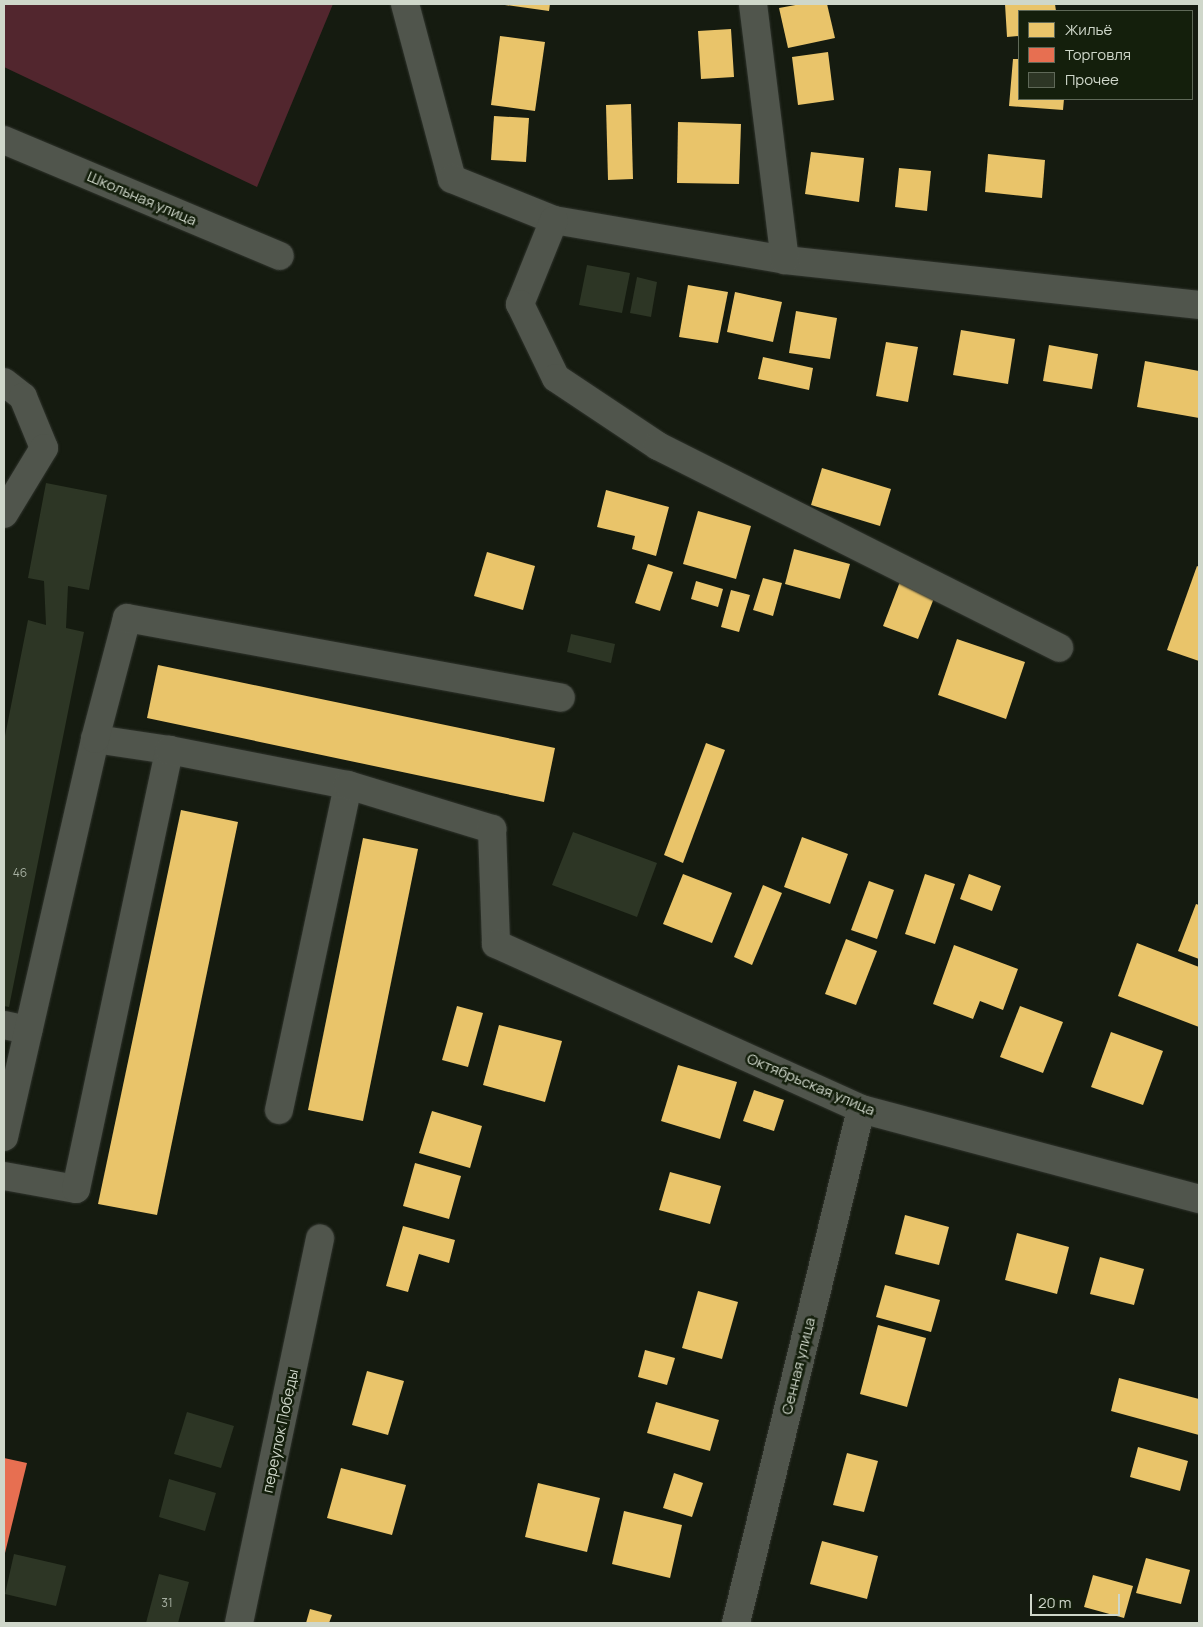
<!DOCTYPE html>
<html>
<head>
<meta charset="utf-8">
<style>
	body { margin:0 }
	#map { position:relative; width:1203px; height:1627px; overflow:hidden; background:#151b10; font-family:Manrope,sans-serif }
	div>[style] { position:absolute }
	.green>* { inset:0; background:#52262e }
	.homes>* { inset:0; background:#e9c46a }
	.shops>* { inset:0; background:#e76f51 }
	.building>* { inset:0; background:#2d3625 }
	.roads { filter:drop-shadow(0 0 1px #2f332c) drop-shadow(0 0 1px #2f332c) }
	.minor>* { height:28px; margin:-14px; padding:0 14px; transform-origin:14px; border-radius:14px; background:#50554c }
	span { translate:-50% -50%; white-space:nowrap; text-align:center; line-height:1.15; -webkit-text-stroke:5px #141f0c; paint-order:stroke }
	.number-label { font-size:12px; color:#a6afa1 }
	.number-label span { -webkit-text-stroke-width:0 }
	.street-label { font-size:15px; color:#cfd7ca }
	.frame { position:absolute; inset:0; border:5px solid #cfd7ca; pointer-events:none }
	.legend { position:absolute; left:1018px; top:10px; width:175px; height:90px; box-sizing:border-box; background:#141f0c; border:1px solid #5f6958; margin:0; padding:6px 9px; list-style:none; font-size:15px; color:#cfd7ca }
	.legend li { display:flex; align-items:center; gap:10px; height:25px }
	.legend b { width:25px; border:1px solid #5f6958 }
	.scale { position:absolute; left:1030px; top:1594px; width:90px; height:22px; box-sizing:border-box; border:2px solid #cfd7ca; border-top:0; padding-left:6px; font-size:15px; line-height:18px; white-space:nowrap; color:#cfd7ca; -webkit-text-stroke:4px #141f0c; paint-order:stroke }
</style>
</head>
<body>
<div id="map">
	<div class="green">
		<i style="clip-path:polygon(4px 4px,333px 4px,257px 187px,4px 67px)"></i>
	</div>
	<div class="homes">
		<i style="clip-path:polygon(498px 4px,550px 4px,549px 11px)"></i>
		<i style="clip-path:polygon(801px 4px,827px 4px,835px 38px,788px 48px,779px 8px)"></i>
		<i style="clip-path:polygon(1005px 4px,1055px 4px,1056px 11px,1019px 11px,1019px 36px,1007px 37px)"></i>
		<i style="clip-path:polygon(731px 29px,734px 77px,701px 79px,698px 31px)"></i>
		<i style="clip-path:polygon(500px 36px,545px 42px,535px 111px,491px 105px)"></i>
		<i style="clip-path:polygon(828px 52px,834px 100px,798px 105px,792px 57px)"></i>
		<i style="clip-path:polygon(1013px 59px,1019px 59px,1019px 99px,1064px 99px,1063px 110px,1009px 106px)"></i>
		<i style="clip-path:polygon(631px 104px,633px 179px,608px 180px,606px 105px)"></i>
		<i style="clip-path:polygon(494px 116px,529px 118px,526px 162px,491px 160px)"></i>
		<i style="clip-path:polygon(678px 122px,741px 124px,739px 184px,677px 183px)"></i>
		<i style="clip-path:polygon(811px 152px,864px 158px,859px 202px,805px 194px)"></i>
		<i style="clip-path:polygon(988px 154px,1045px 160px,1042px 198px,985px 192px)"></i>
		<i style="clip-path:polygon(899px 168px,931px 171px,927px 211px,895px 207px)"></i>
		<i style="clip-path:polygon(688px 285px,728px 292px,718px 343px,679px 337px)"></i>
		<i style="clip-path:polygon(735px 292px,782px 302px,773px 342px,727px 332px)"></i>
		<i style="clip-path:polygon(796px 311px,837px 318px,830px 359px,789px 353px)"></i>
		<i style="clip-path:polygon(961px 330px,1015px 339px,1008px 384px,953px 375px)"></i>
		<i style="clip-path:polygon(886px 342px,918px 347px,908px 402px,876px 396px)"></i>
		<i style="clip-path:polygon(1049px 345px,1098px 354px,1092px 389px,1043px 381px)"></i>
		<i style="clip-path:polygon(763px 357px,813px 368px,809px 390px,758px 379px)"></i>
		<i style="clip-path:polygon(1145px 361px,1199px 371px,1199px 418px,1137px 407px)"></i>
		<i style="clip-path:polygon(822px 468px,891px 489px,880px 526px,811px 505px)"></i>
		<i style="clip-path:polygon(606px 490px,669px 507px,656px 556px,632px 549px,635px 536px,597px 527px)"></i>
		<i style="clip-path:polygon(698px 511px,751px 526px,736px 579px,683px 564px)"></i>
		<i style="clip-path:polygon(794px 549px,850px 564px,840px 599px,785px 584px)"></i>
		<i style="clip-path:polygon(487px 552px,535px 566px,523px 610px,474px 596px)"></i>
		<i style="clip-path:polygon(648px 564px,673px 572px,660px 611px,635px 603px)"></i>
		<i style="clip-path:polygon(1197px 566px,1199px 567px,1199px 661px,1167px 650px)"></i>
		<i style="clip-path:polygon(763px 578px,782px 583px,773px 616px,753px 610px)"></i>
		<i style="clip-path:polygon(901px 579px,936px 593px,918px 639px,883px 626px)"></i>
		<i style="clip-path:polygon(696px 581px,723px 589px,718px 607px,691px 599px)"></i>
		<i style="clip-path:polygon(731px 590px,750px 595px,739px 632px,721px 627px)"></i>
		<i style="clip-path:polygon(957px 639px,1025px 662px,1006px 719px,938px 695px)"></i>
		<i style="clip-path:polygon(158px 665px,555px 748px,544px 802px,147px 718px)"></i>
		<i style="clip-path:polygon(706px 743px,725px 750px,683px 863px,664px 855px)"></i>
		<i style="clip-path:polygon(181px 810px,238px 822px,157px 1215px,98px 1204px)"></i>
		<i style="clip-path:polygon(802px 837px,848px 854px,830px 904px,784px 887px)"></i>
		<i style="clip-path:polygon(363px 838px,418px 849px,363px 1121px,308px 1110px)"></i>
		<i style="clip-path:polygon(683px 874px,732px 893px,712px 943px,663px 924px)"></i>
		<i style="clip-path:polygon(925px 874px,955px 884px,935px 944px,905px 934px)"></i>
		<i style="clip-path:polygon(969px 874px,1001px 886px,992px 911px,960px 899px)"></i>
		<i style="clip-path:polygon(869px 881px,894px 890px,877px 939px,851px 930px)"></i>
		<i style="clip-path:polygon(763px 885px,782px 893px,752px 965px,734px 957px)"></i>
		<i style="clip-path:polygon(1196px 904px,1199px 905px,1199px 959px,1178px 951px)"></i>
		<i style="clip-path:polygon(846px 939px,877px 951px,856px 1005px,825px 994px)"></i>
		<i style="clip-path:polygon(1137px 943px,1199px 967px,1199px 1027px,1118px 996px)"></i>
		<i style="clip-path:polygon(954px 945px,1018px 969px,1003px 1010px,980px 1001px,973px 1019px,933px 1004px)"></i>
		<i style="clip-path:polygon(457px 1006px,483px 1013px,468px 1067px,442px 1060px)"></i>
		<i style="clip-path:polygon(1020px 1006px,1063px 1022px,1043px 1073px,1000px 1057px)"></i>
		<i style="clip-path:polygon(499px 1025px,562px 1041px,545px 1102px,483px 1085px)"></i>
		<i style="clip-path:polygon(1111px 1032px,1163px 1051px,1143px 1105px,1091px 1087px)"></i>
		<i style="clip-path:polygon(678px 1065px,737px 1082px,720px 1139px,661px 1121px)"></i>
		<i style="clip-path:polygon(754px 1090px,784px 1100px,774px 1131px,743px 1121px)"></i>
		<i style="clip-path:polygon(432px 1111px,482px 1126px,470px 1168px,419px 1153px)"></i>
		<i style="clip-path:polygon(415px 1163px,461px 1176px,449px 1219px,403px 1206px)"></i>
		<i style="clip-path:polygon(670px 1172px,721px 1186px,710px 1224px,659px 1210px)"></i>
		<i style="clip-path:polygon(905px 1215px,949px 1227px,939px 1265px,895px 1254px)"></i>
		<i style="clip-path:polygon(403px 1226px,455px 1240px,449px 1263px,419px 1254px,408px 1292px,386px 1286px)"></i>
		<i style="clip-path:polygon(1017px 1233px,1069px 1247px,1057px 1294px,1005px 1280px)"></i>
		<i style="clip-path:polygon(1100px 1257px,1144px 1269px,1134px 1305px,1090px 1294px)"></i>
		<i style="clip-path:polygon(885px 1285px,940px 1300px,931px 1332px,876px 1317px)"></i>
		<i style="clip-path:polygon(698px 1291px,738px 1302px,722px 1359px,682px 1348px)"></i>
		<i style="clip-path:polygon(878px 1325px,926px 1338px,907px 1407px,860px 1394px)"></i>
		<i style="clip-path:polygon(645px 1350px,675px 1358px,667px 1385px,638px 1377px)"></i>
		<i style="clip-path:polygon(367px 1371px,404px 1381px,388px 1435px,352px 1425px)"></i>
		<i style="clip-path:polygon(1119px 1378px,1199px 1399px,1199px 1435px,1111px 1411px)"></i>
		<i style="clip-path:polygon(656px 1402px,719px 1420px,710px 1451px,647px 1433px)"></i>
		<i style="clip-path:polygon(1138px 1447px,1188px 1461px,1180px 1491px,1130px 1477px)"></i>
		<i style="clip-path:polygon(847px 1453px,878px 1461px,864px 1512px,833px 1505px)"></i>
		<i style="clip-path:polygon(341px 1468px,406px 1485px,392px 1535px,327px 1518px)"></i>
		<i style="clip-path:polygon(674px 1473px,703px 1483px,692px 1517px,663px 1508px)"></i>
		<i style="clip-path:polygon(538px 1483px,600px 1498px,587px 1552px,525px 1537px)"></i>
		<i style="clip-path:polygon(624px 1511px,682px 1525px,670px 1578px,612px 1564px)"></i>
		<i style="clip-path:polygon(822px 1541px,878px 1556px,867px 1599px,810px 1584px)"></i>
		<i style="clip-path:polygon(1146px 1558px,1190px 1570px,1181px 1604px,1136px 1593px)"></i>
		<i style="clip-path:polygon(1093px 1575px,1133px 1586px,1124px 1618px,1084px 1607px)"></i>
		<i style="clip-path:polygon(310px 1609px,332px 1615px,329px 1623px,306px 1623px)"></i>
	</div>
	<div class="shops">
		<i style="clip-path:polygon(4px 1458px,27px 1463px,4px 1557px)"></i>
	</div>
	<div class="building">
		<i style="clip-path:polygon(587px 265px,630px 273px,622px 313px,579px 305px)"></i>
		<i style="clip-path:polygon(637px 277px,657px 282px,651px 317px,630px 313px)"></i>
		<i style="clip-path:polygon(46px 483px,107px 495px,89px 590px,68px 586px,66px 628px,84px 632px,9px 1007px,4px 1006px,4px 741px,28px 620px,46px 625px,44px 581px,28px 578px)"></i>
		<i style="clip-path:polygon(571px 634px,615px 644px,611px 663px,567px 652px)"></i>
		<i style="clip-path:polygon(573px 832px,657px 863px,637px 917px,552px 885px)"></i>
		<i style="clip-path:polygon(187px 1412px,234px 1426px,221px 1468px,174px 1454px)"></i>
		<i style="clip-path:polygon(169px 1479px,216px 1493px,205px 1531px,159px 1517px)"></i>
		<i style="clip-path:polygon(14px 1554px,66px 1566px,56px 1606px,5px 1594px)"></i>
		<i style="clip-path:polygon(159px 1574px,189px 1582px,178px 1623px,146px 1623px)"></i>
	</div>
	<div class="roads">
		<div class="minor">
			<i style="left:405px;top:4px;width:181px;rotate:75deg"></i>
			<i style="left:452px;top:179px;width:110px;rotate:21.9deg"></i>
			<i style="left:554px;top:220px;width:234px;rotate:9.8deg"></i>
			<i style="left:785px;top:260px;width:416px;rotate:6.2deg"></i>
			<i style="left:753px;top:4px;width:258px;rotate:82.9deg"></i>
			<i style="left:4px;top:140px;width:299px;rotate:22.8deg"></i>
			<i style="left:554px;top:220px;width:91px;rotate:112deg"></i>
			<i style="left:520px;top:304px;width:82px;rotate:64.1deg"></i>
			<i style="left:556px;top:378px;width:123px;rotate:33.7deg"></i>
			<i style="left:658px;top:446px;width:449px;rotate:26.7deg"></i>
			<i style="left:4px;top:382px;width:24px;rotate:38deg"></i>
			<i style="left:23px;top:397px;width:55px;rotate:67.6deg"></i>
			<i style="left:44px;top:448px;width:77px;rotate:121.2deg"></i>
			<i style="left:95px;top:739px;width:75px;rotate:8.5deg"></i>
			<i style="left:4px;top:1025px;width:25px;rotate:12deg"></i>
			<i style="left:279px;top:1110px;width:332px;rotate:-78deg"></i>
			<i style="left:4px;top:1137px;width:408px;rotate:-77.1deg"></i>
			<i style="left:95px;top:739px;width:125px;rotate:-75.2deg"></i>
			<i style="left:127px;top:618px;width:441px;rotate:10.4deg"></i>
			<i style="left:4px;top:1176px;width:73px;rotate:10.2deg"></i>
			<i style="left:76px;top:1189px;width:449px;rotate:-78deg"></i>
			<i style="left:169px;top:750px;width:182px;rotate:11.1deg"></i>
			<i style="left:348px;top:785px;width:151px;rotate:17deg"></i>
			<i style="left:492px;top:829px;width:115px;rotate:88deg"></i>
			<i style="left:496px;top:944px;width:401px;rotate:24.3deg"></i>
			<i style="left:861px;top:1109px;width:350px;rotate:14.9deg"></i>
			<i style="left:239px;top:1623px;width:393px;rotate:-78.1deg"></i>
			<i style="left:736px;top:1623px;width:529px;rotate:-76.33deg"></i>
		</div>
	</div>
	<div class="number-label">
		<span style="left:20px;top:873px">46</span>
		<span style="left:167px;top:1603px">31</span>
	</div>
	<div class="street-label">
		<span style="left:142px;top:198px;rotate:23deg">Школьная улица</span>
		<span style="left:811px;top:1084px;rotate:23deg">Октябрьская улица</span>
		<span style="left:798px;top:1366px;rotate:-76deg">Сенная улица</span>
		<span style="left:280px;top:1431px;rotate:-78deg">переулок Победы</span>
	</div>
	<div class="frame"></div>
	<ul class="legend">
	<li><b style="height:14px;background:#e9c46a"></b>Жильё</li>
	<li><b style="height:14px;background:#e76f51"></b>Торговля</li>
	<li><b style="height:14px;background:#2d3625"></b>Прочее</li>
	</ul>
	<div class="scale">20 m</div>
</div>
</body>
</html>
